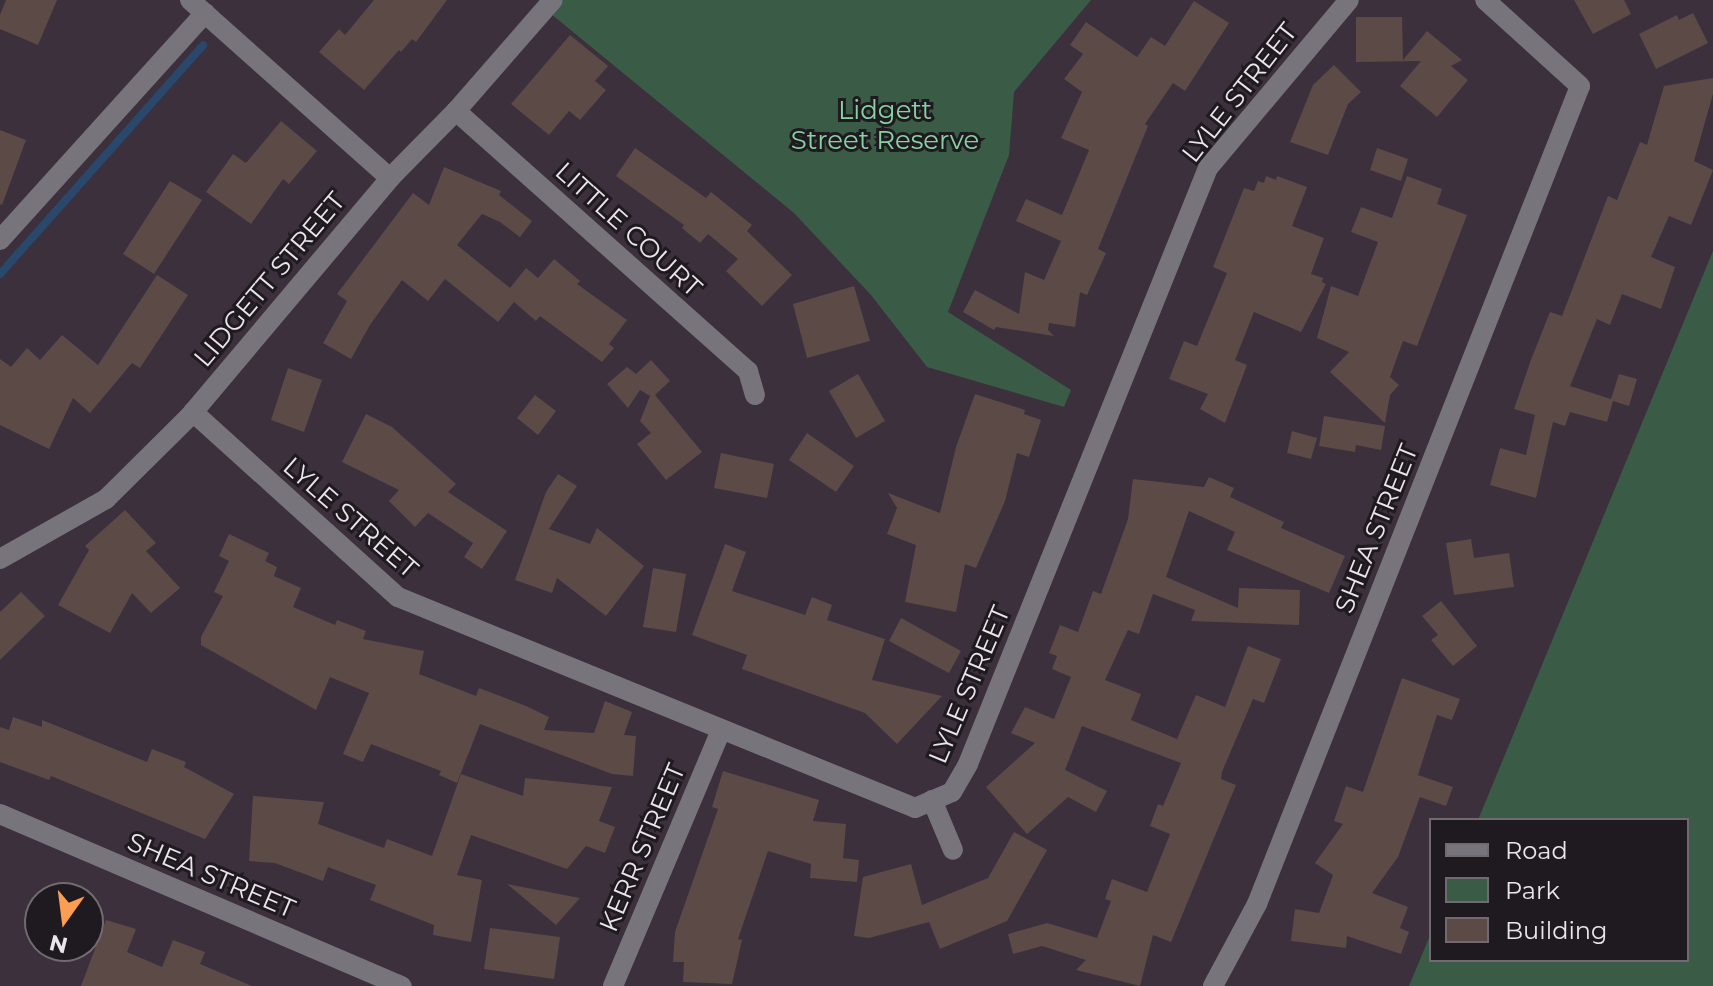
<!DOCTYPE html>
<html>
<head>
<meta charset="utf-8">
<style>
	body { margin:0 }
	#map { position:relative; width:1713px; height:986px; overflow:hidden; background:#3b303c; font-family:Montserrat,sans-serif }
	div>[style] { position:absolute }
	.green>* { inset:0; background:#3a5c47 }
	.stream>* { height:8px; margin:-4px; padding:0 4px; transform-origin:4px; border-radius:4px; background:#2a486b }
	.building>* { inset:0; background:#5c4a47 }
	.minor>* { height:20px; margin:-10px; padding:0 10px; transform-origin:10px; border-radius:10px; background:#77747c }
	span { translate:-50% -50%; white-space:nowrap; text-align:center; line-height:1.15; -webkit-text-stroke:6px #1f1a1f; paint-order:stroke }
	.street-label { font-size:26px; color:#ebe4ec }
	.park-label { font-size:26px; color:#86d2a3 }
	.legend { position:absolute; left:1429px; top:818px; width:260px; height:144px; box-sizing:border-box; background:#1f1a1f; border:2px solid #716b71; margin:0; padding:10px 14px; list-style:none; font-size:24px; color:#ebe4ec }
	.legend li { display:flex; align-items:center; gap:16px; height:40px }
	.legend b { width:40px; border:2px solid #716b71 }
	.north { position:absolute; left:24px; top:882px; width:80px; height:80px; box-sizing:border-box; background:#1f1a1f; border:2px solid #716b71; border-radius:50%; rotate:194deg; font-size:22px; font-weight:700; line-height:32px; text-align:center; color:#ebe4ec }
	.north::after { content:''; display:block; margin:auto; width:28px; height:36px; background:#fc9e52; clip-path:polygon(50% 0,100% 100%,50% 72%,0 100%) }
</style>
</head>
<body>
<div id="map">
	<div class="green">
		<i style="clip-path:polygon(553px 0,1091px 0,1014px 92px,1009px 155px,948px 312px,1071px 390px,1064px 407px,927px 367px,871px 295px,794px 213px,545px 9px)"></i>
		<i style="clip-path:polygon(1713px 251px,1713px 986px,1409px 986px,1431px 933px,1431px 960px,1687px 960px,1687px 820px,1478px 820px)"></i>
	</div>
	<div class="stream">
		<i style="left:0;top:274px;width:306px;rotate:-48.4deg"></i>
	</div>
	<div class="building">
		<i style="clip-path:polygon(6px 0,57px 0,38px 45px,0 29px,0 15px)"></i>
		<i style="clip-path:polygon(374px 0,447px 0,416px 42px,412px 39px,401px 52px,399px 50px,364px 90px,319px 52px,339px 29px,345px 35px)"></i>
		<i style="clip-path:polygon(1574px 0,1624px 0,1631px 14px,1593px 34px)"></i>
		<i style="clip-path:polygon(1194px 1px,1229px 23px,1185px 91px,1173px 83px,1145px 124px,1148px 126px,1098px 249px,1106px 253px,1087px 295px,1080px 292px,1075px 327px,1049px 323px,1048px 330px,1054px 336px,996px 327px,994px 330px,963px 312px,975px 290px,1019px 314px,1025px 272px,1044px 280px,1061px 241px,1016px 221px,1026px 199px,1062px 215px,1089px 150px,1061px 138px,1082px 92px,1064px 79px,1083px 54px,1070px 45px,1086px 22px,1137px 57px,1151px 37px,1165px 46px)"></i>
		<i style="clip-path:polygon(1693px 13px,1708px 43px,1656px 69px,1639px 34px,1677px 15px,1679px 20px)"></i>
		<i style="clip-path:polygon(1356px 17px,1402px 17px,1403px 60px,1427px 31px,1462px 60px,1451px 66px,1468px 80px,1437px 117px,1400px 86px,1421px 61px,1356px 62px)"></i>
		<i style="clip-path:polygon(570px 35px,608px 66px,595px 81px,606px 90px,580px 120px,569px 111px,549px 135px,511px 104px)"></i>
		<i style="clip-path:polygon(1334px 65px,1361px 92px,1348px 104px,1328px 155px,1290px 142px,1313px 85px)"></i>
		<i style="clip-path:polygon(1713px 78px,1713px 94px,1694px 161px,1713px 170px,1691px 225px,1669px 216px,1651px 257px,1675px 267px,1661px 309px,1622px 294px,1610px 325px,1597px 319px,1570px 386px,1611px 399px,1619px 374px,1637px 379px,1629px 406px,1613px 401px,1607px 422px,1570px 412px,1565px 426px,1553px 422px,1536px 498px,1490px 485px,1500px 448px,1526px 455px,1535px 415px,1514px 409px,1532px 357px,1550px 312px,1562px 316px,1608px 196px,1617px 200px,1640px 142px,1647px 145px,1664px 86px)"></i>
		<i style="clip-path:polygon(281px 121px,317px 151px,289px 184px,283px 179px,251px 224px,206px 192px,233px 154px,246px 163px)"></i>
		<i style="clip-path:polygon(0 130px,26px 140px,2px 205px,0 204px)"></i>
		<i style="clip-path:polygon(635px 148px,706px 198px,711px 192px,752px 225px,747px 231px,792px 275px,762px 306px,726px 271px,738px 259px,708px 234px,700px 243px,682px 228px,684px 225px,616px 176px)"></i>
		<i style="clip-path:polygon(1377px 148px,1408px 159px,1401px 181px,1370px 170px)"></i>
		<i style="clip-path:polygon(444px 167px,501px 191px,499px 195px,532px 221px,520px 237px,500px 222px,482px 214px,457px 245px,510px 288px,526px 268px,538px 278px,554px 259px,580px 281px,577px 284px,627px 320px,609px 344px,614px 348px,602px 362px,540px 316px,536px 321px,514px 302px,498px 322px,445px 279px,428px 301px,402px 280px,370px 325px,351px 359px,323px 343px,347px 301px,337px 294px,413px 193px,429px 205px)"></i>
		<i style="clip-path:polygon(1266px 176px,1276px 180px,1277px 176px,1307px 187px,1292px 226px,1324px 238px,1311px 274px,1323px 278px,1322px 282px,1326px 284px,1301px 332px,1254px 312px,1235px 360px,1247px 365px,1225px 423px,1200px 409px,1208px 394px,1169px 379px,1184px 341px,1197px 346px,1227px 273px,1213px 267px,1244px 188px,1254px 191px,1258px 181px,1264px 183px)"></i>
		<i style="clip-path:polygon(1407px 176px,1442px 189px,1437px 204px,1467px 215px,1417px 346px,1403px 341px,1390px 377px,1399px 385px,1390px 395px,1385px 423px,1330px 372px,1349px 352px,1317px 338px,1331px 286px,1358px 296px,1378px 242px,1351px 232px,1361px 207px,1392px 218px)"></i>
		<i style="clip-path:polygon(170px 181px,202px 200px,154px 274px,123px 254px)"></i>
		<i style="clip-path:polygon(157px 275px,188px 295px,140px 368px,132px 363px,90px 413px,73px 398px,49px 449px,0 425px,0 359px,11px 367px,27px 348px,40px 360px,62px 335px,98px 365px)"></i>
		<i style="clip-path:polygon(854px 286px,870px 341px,807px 358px,793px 304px)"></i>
		<i style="clip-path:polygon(651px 360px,670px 381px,655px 395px,702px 452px,666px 480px,637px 444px,651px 433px,640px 421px,650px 396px,640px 390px,628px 408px,607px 384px,627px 367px,636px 374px)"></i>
		<i style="clip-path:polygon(288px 368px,322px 380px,304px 432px,271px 420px)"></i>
		<i style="clip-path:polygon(858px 374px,885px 421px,856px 438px,829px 391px)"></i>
		<i style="clip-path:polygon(975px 394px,1025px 410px,1024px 414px,1041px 420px,1029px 457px,1017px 453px,1005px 501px,976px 568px,965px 564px,956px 612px,905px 602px,916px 545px,887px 534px,897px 508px,888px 493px,940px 513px,956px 447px)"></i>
		<i style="clip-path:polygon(535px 395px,556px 411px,538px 435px,517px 418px)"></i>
		<i style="clip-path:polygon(366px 414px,392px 427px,456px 484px,448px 492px,507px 531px,482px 569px,464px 557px,473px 543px,428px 513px,415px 527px,389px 501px,399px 490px,342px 462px)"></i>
		<i style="clip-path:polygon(1324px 416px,1385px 426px,1381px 450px,1356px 445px,1355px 452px,1319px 446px)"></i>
		<i style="clip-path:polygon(1292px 431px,1317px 438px,1311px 459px,1287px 453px)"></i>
		<i style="clip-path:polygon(807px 433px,854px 466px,836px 492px,789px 460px)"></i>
		<i style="clip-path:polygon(721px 453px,774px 464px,767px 498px,714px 488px)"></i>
		<i style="clip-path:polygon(558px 474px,577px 486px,549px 529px,590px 544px,597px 528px,644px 566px,606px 616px,557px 578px,552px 593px,515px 580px,546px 492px)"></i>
		<i style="clip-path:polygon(1209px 477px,1234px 488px,1230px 497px,1284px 522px,1281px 528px,1345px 556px,1329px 593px,1227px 550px,1235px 532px,1189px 511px,1166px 577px,1238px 608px,1239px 588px,1300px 590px,1299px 625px,1191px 621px,1195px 610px,1153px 594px,1139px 634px,1128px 630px,1105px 680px,1141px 694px,1131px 720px,1177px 739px,1196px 695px,1225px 707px,1248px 646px,1281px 659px,1264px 703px,1253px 699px,1222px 772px,1221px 779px,1236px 785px,1171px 942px,1153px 935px,1140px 986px,1076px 970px,1086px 960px,1042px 946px,1013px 954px,1008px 934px,1047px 923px,1097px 938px,1111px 901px,1105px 899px,1112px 879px,1147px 892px,1170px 834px,1150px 826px,1158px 804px,1163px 806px,1181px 763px,1082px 726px,1065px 770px,1107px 791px,1096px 812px,1068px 797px,1027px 834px,986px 787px,1035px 743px,1011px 733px,1025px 707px,1054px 719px,1071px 677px,1052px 669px,1057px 656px,1049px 653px,1060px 625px,1078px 632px,1093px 591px,1101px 594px,1128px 519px,1133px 479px,1204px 487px)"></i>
		<i style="clip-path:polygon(125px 510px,156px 543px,146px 551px,180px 588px,151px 613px,132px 593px,110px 633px,58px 605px,89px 550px,85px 546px)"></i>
		<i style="clip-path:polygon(229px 534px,269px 553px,265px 561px,277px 567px,274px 576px,301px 588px,293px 607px,335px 625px,337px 620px,366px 631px,363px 639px,424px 651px,419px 674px,476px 696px,479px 688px,526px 706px,549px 717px,544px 730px,594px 733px,605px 701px,632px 712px,624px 735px,636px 736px,633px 776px,612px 774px,480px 724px,457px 783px,439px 775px,441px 771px,371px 744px,363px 762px,343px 754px,369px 693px,330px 677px,316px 710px,201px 645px,201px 637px,223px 596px,214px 592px,229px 561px,219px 556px)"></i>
		<i style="clip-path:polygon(1471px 539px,1474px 558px,1509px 553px,1514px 587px,1454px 595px,1446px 543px)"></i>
		<i style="clip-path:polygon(725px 544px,746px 552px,732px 591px,805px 615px,812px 597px,832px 605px,827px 620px,885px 639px,872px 680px,942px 696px,897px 744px,865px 713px,742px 669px,747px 655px,692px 635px)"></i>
		<i style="clip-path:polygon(653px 568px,686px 574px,676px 632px,643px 627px)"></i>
		<i style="clip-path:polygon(21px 592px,45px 616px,0 660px,0 612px)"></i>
		<i style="clip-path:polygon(1441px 601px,1477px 646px,1453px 666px,1431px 640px,1438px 635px,1422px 616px)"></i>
		<i style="clip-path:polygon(901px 618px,961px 651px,949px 673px,889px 641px)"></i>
		<i style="clip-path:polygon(1402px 678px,1460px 699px,1452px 720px,1437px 715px,1418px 775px,1453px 787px,1446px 806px,1420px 797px,1398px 857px,1372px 893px,1408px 907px,1400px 928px,1409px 932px,1401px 954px,1347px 936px,1346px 948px,1291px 941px,1295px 909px,1319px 913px,1333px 875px,1315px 863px,1343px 824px,1334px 821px,1346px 786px,1363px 792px)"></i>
		<i style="clip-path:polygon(13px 717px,42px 727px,42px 720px,147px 762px,152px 749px,186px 762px,184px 767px,234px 794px,205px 839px,51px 776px,49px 780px,0 762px,0 727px,9px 730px)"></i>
		<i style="clip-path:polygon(723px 771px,819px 800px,813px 821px,846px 824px,843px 858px,859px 860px,857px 882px,810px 878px,811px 864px,768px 851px,738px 939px,742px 940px,732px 984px,683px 982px,684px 962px,673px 962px,675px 932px,718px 809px,712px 807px)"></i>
		<i style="clip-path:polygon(461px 774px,523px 796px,525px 778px,612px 787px,599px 821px,615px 827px,605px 853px,586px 846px,567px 869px,471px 835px,457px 875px,482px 880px,471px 942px,433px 935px,434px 925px,370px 900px,376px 885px,328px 867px,323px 881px,275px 863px,249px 861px,253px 796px,324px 802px,318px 824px,384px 848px,387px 839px,432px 856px)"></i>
		<i style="clip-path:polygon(1014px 832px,1047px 850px,1007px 921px,940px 949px,929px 922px,869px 938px,854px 936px,863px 877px,911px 864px,922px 905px,988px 878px)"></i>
		<i style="clip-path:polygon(507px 884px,580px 898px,556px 925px)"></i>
		<i style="clip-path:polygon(106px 920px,136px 929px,127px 952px,162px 967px,173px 940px,205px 952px,200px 964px,252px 986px,81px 986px)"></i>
		<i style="clip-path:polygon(490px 928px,560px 937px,554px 979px,484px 969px)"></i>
	</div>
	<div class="minor">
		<i style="left:190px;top:0;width:268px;rotate:41.7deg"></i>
		<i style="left:456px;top:111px;width:391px;rotate:41.7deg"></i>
		<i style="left:748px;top:371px;width:25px;rotate:74deg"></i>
		<i style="left:0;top:240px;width:306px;rotate:-47.9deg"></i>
		<i style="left:193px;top:412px;width:276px;rotate:42.1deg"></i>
		<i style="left:398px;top:597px;width:558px;rotate:22.2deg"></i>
		<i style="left:915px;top:808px;width:40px;rotate:-23.4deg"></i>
		<i style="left:952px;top:792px;width:32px;rotate:-60deg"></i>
		<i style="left:968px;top:764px;width:643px;rotate:-68.07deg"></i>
		<i style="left:1208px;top:168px;width:219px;rotate:-50deg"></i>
		<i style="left:0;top:559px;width:122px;rotate:-29.5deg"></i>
		<i style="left:106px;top:499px;width:117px;rotate:-44.7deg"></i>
		<i style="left:189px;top:417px;width:312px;rotate:-49.9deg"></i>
		<i style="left:390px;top:178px;width:94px;rotate:-45.4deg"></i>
		<i style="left:456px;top:111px;width:147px;rotate:-48.9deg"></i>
		<i style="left:932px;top:800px;width:54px;rotate:67.2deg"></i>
		<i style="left:0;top:814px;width:437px;rotate:23.2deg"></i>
		<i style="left:613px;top:986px;width:278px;rotate:-67.1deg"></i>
		<i style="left:1213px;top:986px;width:93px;rotate:-61.8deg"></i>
		<i style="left:1257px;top:904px;width:879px;rotate:-68.45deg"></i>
		<i style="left:1580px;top:86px;width:128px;rotate:-137.8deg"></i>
	</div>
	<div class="street-label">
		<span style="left:1240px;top:93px;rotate:-52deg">LYLE STREET</span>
		<span style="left:628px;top:230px;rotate:42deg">LITTLE COURT</span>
		<span style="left:270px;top:280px;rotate:-50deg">LIDGETT STREET</span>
		<span style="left:350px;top:518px;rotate:41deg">LYLE STREET</span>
		<span style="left:1377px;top:529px;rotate:-68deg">SHEA STREET</span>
		<span style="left:970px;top:685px;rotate:-67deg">LYLE STREET</span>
		<span style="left:643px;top:848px;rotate:-67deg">KERR STREET</span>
		<span style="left:211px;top:876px;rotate:23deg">SHEA STREET</span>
	</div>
	<div class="park-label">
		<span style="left:885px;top:126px">Lidgett<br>Street Reserve</span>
	</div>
	<ul class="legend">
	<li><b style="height:10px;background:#77747c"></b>Road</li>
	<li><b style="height:22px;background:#3a5c47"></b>Park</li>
	<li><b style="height:22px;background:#5c4a47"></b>Building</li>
	</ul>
	<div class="north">N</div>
</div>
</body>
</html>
